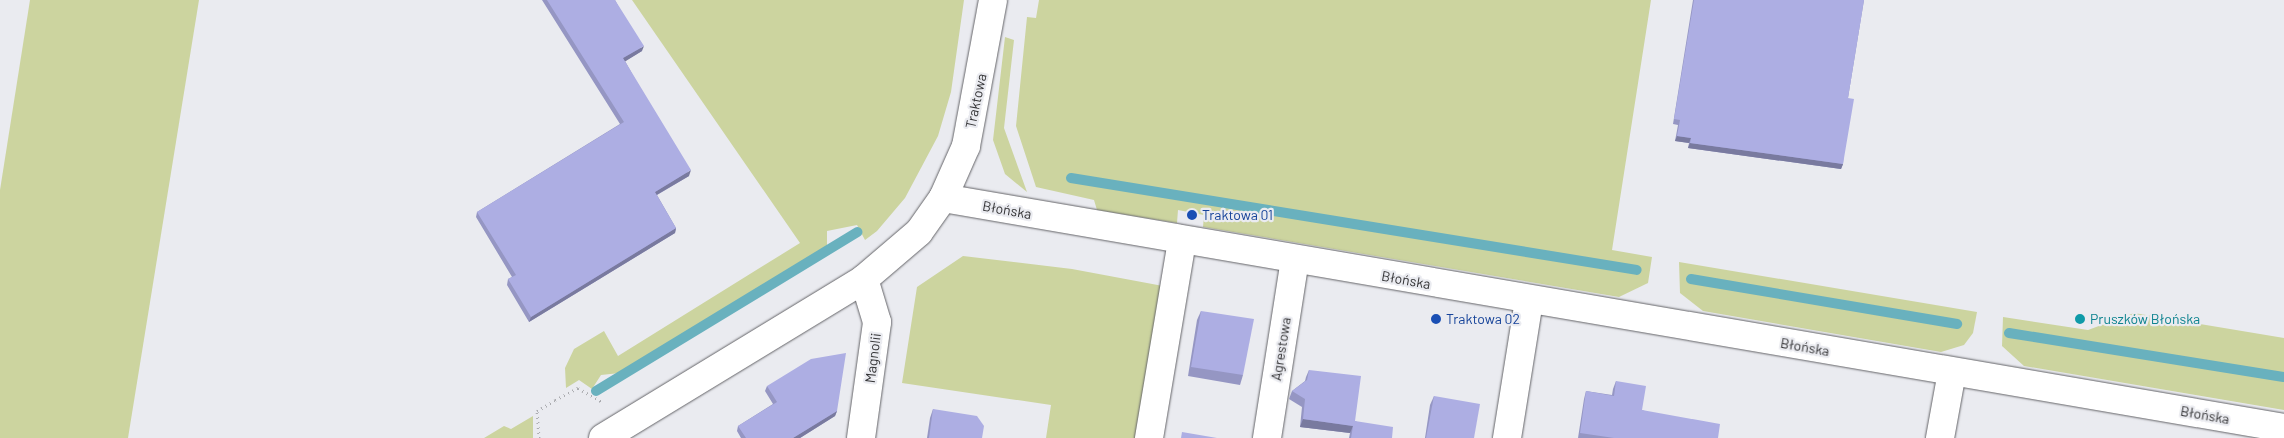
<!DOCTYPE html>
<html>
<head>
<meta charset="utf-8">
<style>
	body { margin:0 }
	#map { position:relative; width:2284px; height:438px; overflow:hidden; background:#eaebf0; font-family:Barlow,sans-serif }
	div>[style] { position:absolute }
	.green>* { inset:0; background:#ccd49f }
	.stream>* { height:10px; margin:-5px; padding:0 5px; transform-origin:5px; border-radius:5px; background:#69b1be }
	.path>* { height:3px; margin-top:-1.5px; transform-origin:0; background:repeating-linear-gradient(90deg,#abacb0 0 1px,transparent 0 5px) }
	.roads { filter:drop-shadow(0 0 1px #646468) drop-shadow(0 0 1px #646468) }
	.minor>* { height:28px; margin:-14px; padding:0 14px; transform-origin:14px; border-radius:14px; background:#fff }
	.wall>* { inset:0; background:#9596c3 }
	.shaded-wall>* { inset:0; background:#797a9f }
	.building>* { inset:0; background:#adaee3 }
	.dots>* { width:14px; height:14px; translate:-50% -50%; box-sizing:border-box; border:2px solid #eaebf0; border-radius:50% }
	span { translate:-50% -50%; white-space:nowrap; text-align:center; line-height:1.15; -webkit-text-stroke:4.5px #eaebf0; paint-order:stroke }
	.street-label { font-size:14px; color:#333335 }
	.transit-label { font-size:14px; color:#164399 }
	.left { translate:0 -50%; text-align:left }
	.culture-label { font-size:14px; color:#0d838f }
</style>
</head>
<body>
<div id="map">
	<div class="green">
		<i style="clip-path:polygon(30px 0,199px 0,128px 438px,0 438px,0 190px)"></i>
		<i style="clip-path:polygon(632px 0,964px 0,951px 92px,938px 136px,905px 198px,877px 231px,865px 240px,857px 225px,827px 231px,827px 247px,620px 373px,601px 375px,592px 389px,579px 380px,566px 388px,565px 368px,574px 349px,604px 331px,618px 356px,800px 243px)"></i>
		<i style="clip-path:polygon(1039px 0,1651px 0,1612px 250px,1652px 257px,1648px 283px,1619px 297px,1203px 227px,1204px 215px,1178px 210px,1177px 223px,1097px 210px,1094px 200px,1036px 187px,1016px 126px,1027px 17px,1036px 18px)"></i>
		<i style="clip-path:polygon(1005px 37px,1014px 40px,1004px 128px,1027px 192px,1005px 174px,993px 140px)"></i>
		<i style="clip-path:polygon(963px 256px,1072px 269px,1163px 286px,1141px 438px,1046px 438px,1051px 405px,902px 383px,917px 287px)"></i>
		<i style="clip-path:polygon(1679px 262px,1977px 312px,1973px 333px,1964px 345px,1941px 352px,1703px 311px,1680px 293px)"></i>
		<i style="clip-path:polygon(2134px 313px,2284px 338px,2284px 410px,2024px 366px,2002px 346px,2003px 317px,2088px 330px)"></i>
		<i style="clip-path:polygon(533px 416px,533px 438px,484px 438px,504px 426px,511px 429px)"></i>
	</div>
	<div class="stream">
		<i style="left:1071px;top:178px;width:573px;rotate:9.23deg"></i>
		<i style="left:1691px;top:279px;width:270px;rotate:9.6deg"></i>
		<i style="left:2009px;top:333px;width:278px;rotate:9.1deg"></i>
		<i style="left:596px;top:391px;width:306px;rotate:-31.3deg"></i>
	</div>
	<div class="path">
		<i style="left:539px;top:438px;width:27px;rotate:-94deg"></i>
		<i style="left:537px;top:411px;width:21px;rotate:-31deg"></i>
		<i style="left:555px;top:400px;width:26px;rotate:-28deg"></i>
		<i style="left:578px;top:388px;width:28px;rotate:30deg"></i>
	</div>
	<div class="roads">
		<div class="minor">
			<i style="left:943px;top:198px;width:1361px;rotate:9.73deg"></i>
			<i style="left:603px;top:438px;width:306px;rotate:-31.3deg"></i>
			<i style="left:864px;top:279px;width:72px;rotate:-40.5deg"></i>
			<i style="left:919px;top:232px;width:42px;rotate:-54.8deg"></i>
			<i style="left:943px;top:198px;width:57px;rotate:-66.1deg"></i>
			<i style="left:966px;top:146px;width:148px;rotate:-79.5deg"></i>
			<i style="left:861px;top:438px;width:117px;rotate:-82.1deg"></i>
			<i style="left:877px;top:322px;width:45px;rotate:-106.8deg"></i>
			<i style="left:1149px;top:438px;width:201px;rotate:-80.5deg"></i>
			<i style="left:1267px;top:438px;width:180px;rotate:-81.1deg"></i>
			<i style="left:1507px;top:438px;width:139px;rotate:-80.9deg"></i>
			<i style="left:1940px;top:438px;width:67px;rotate:-79.7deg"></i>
		</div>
	</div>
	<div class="wall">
		<i style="clip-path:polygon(542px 0,615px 0,642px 51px,625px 61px,689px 176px,657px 195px,676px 228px,675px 233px,529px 322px,507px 285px,508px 279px,512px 277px,476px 217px,477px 212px,620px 124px)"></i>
		<i style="clip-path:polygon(1693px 0,1864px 0,1848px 98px,1843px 164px,1841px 169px,1688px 148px,1689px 143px,1675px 141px,1678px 125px,1673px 124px)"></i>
		<i style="clip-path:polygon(1201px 311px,1243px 375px,1240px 385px,1188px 376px,1197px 320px)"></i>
		<i style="clip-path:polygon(1309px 370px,1355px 421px,1392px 438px,1349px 438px,1350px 433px,1300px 427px,1302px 407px,1289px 399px,1292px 391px,1305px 381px,1306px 377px)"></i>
		<i style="clip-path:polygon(1616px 381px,1642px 410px,1718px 438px,1578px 438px,1584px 399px,1586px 391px,1612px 395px,1613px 389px)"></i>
		<i style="clip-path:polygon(767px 386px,837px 411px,835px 416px,800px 438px,741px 438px,737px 431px,738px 426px,773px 404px,765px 391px)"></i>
		<i style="clip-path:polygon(1434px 396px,1474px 438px,1425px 438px,1430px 405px)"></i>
		<i style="clip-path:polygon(933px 409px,982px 438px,927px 438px,930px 418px)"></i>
	</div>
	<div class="shaded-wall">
		<i style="clip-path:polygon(644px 46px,642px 51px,621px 64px,623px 58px)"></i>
		<i style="clip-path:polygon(1677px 136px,1691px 138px,1689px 143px,1675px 141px)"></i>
		<i style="clip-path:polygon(1690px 143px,1843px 164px,1841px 169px,1688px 148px)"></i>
		<i style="clip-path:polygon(691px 170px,689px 176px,653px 197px,655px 192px)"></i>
		<i style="clip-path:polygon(676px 228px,675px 233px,529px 322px,531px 317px)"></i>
		<i style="clip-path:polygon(837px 411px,835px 416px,800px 438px,793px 438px)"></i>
		<i style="clip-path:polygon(1303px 419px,1353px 426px,1350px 433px,1300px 427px)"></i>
	</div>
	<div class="building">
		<i style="clip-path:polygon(547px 0,615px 0,644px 46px,623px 58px,691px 170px,655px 192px,676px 228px,531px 317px,508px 279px,516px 275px,477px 212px,624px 122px)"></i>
		<i style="clip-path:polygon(1694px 0,1864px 0,1848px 98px,1854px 99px,1843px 164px,1690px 143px,1691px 138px,1677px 136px,1680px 120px,1674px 119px)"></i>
		<i style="clip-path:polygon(1201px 311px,1254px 319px,1243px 375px,1191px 367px)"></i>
		<i style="clip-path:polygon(846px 353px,837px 411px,793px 438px,746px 438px,738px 426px,777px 402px,767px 386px,811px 359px)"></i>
		<i style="clip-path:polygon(1309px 370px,1361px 376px,1355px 421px,1393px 427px,1392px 438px,1351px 438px,1353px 426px,1303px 419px,1305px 399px,1292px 391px,1307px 380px)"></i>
		<i style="clip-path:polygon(1616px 381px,1646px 386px,1642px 410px,1720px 424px,1718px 438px,1614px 438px,1580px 433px,1586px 391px,1614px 396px)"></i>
		<i style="clip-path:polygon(1434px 396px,1480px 404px,1474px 438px,1426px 438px)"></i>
		<i style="clip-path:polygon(933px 409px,977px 416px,984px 426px,982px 438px,929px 438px)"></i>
		<i style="clip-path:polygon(1182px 432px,1217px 438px,1181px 438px)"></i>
	</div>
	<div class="dots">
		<i style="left:1192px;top:215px;background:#1a4fb4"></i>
		<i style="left:1436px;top:319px;background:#1a4fb4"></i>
		<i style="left:2080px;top:319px;background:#0f9aa8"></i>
	</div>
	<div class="street-label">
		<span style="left:976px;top:101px;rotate:-78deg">Traktowa</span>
		<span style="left:1007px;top:210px;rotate:10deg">Błońska</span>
		<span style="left:1406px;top:280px;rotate:10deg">Błońska</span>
		<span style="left:1805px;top:347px;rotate:10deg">Błońska</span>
		<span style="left:1281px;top:349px;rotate:-81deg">Agrestowa</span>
		<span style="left:873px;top:358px;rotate:-83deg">Magnolii</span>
		<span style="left:2205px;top:415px;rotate:10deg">Błońska</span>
	</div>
	<div class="transit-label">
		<span class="left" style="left:1202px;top:215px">Traktowa 01</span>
		<span class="left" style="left:1446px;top:319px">Traktowa 02</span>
	</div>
	<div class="culture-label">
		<span class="left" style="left:2090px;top:319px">Pruszków Błońska</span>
	</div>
</div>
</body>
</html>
